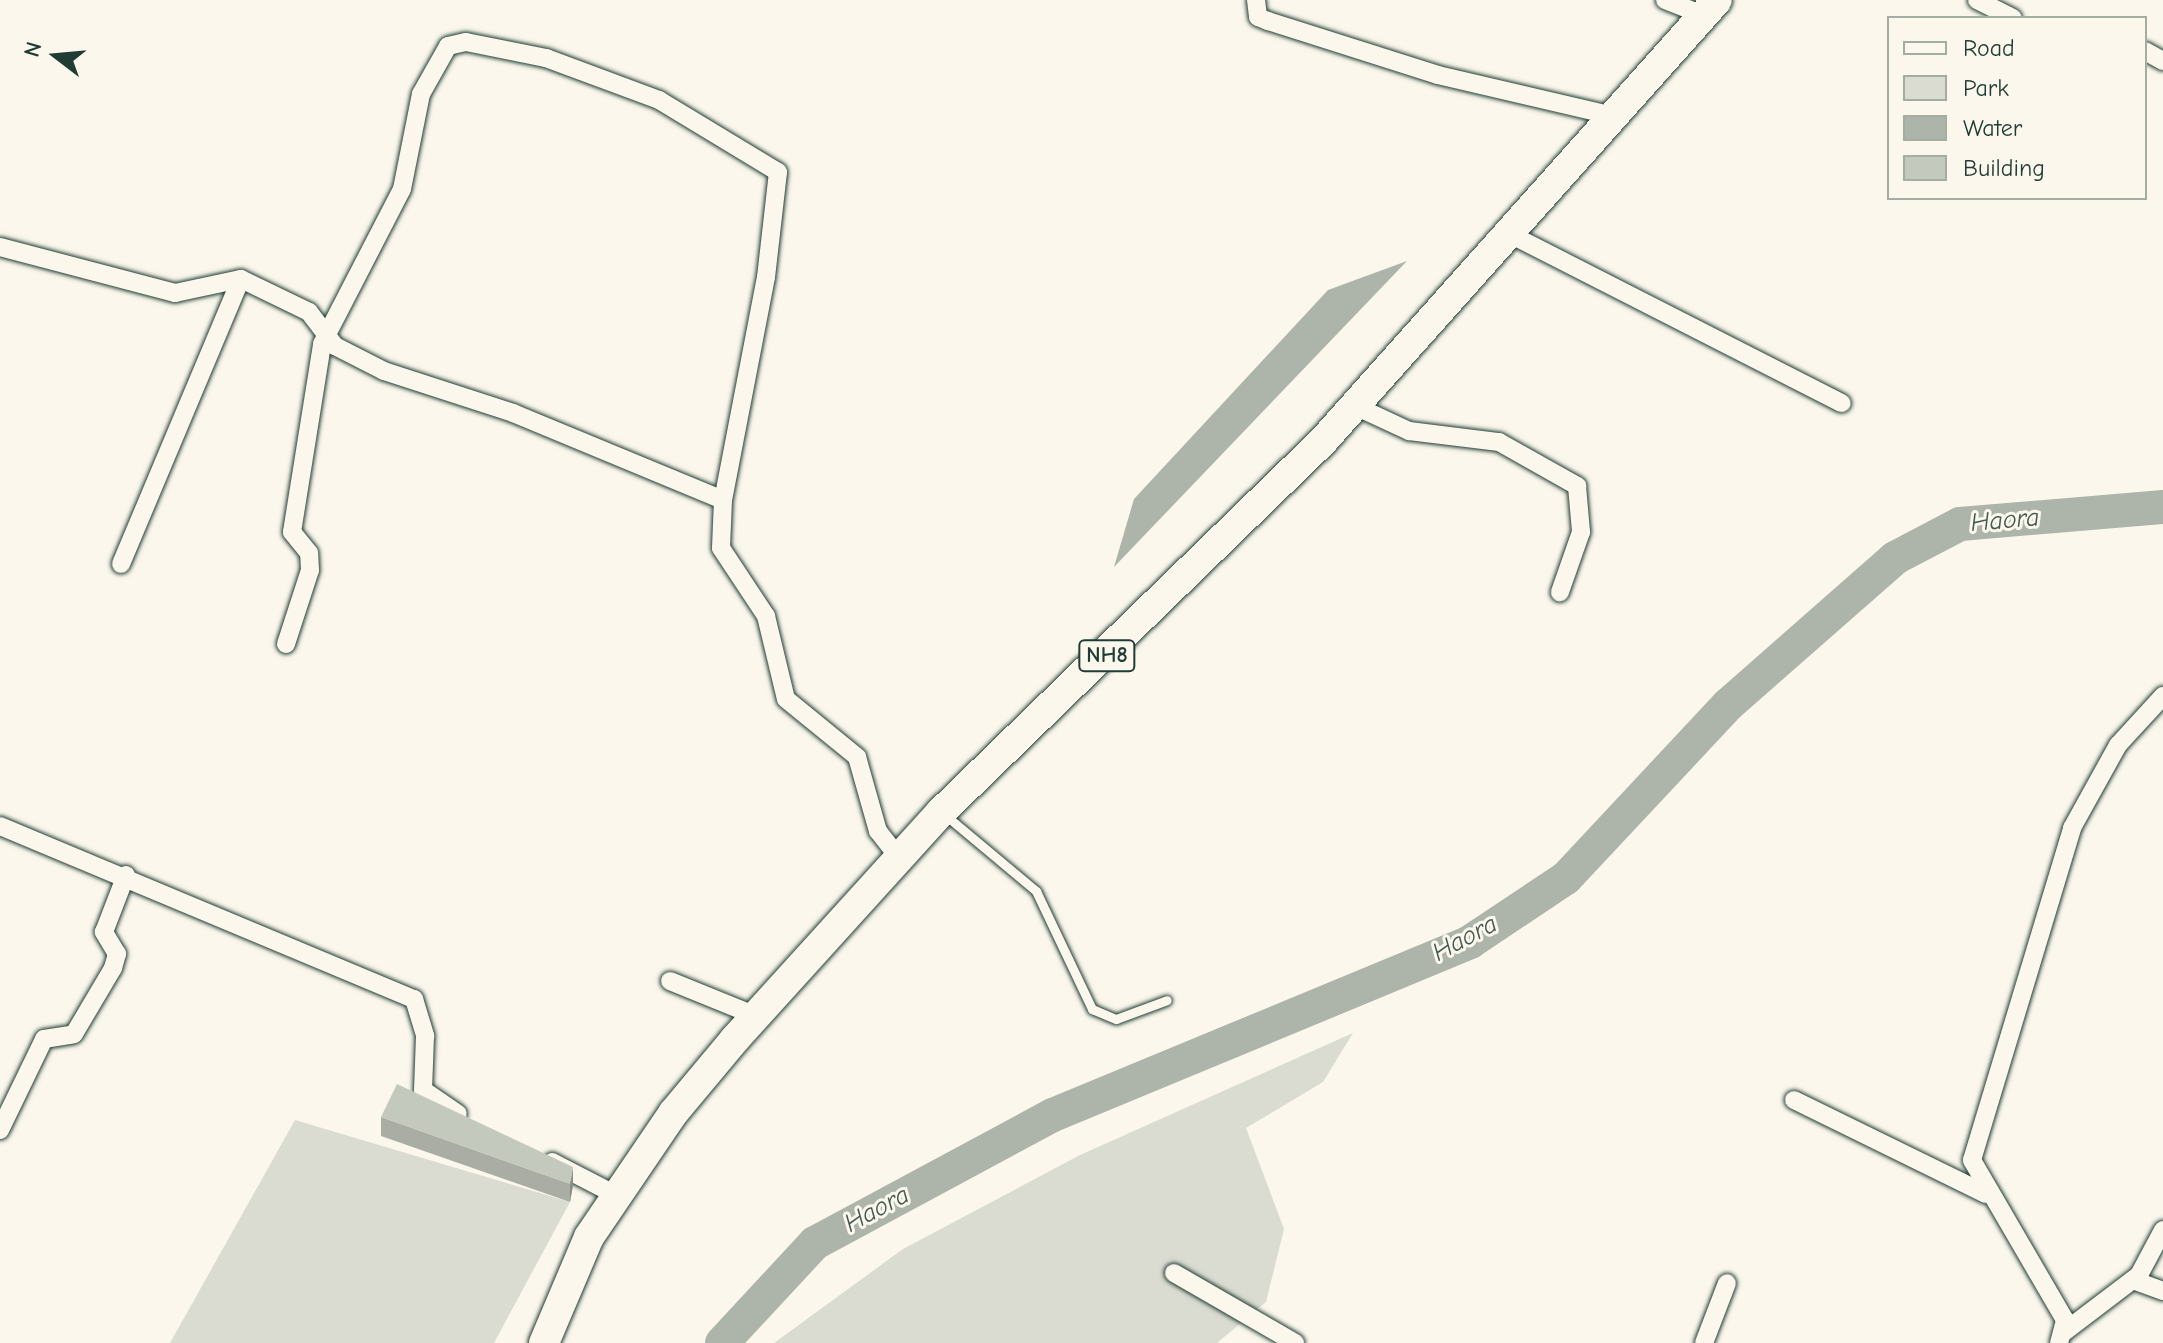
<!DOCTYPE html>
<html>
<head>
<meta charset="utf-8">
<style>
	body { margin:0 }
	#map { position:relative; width:2163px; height:1343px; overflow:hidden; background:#fbf7ec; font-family:"Comic Neue",sans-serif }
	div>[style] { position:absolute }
	.green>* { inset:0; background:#dbdcd1 }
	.water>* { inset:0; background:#adb4aa }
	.river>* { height:34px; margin:-17px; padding:0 17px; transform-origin:17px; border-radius:17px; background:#adb4aa }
	.roads { filter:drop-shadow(0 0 2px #1f3d34) drop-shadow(0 0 2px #1f3d34) }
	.service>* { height:9px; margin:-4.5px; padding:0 4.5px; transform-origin:4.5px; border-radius:4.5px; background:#fbf7ec }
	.minor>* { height:18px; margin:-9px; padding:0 9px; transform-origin:9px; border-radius:9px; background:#fbf7ec }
	.trunk>* { height:30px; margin:-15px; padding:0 15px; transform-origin:15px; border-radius:15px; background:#fbf7ec }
	.wall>* { inset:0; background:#a9ada3 }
	.shaded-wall>* { inset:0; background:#898d85 }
	.building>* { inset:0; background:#c4c9be }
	span { translate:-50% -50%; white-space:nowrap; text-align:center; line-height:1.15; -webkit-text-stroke:6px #fbf7ec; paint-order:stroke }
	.shield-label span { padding:2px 6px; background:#fbf7ec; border:2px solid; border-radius:6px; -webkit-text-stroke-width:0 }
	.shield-label { font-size:22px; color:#1f3d34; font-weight:700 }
	.water-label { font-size:26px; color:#425b52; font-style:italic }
	.legend { position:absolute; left:1887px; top:16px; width:260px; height:184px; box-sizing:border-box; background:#fbf7ec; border:2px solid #a3ada2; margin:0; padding:10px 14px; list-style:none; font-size:24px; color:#1f3d34 }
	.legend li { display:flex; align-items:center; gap:16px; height:40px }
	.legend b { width:40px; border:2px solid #a3ada2 }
	.north { position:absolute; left:16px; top:16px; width:80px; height:80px; -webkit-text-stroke:6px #fbf7ec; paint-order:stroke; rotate:286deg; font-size:22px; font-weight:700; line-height:32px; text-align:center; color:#1f3d34 }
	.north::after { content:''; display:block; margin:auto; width:28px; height:36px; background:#1f3d34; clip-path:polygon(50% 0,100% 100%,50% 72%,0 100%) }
</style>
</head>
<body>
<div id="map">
	<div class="green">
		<i style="clip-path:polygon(1353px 1033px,1323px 1082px,1246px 1128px,1284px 1229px,1266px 1302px,1217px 1343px,774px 1343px,903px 1249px,1080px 1155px)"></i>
		<i style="clip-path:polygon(295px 1120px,570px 1202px,494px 1343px,170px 1343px)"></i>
	</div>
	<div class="water">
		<i style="clip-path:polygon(1407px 261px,1114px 567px,1134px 499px,1328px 290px)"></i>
	</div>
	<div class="river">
		<i style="left:722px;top:1343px;width:137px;rotate:-47.1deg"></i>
		<i style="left:815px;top:1243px;width:270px;rotate:-28.3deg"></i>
		<i style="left:1053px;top:1115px;width:451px;rotate:-22.5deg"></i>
		<i style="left:1470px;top:942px;width:115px;rotate:-33.7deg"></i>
		<i style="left:1566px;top:878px;width:238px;rotate:-46.9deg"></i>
		<i style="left:1729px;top:704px;width:221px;rotate:-41.3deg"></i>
		<i style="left:1895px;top:558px;width:73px;rotate:-27.6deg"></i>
		<i style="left:1960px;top:524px;width:204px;rotate:-4.8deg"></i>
	</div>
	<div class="roads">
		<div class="service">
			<i style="left:944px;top:814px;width:120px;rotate:39.9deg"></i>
			<i style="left:1036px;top:891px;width:131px;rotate:64.6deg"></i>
			<i style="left:1092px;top:1009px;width:26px;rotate:23deg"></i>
			<i style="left:1116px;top:1019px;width:54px;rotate:-20.4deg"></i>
		</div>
		<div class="minor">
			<i style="left:1256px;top:0;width:17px;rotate:83deg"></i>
			<i style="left:1258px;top:17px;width:11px;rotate:22deg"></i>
			<i style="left:1268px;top:21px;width:178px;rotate:17.6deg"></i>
			<i style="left:1438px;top:75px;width:177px;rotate:13.1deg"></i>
			<i style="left:1665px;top:0;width:41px;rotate:21.5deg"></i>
			<i style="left:1977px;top:0;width:40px;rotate:26.6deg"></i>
			<i style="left:2145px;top:51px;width:21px;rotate:29deg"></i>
			<i style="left:1504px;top:231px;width:379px;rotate:27deg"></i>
			<i style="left:0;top:247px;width:181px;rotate:14.7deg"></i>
			<i style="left:175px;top:293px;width:67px;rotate:-12deg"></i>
			<i style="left:241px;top:279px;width:76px;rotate:25.9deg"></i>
			<i style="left:309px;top:312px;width:43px;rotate:52.6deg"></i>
			<i style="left:335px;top:346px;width:55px;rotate:27deg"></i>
			<i style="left:384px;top:371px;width:136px;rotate:18deg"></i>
			<i style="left:513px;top:413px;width:227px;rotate:22.5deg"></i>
			<i style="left:723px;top:500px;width:48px;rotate:92.4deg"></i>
			<i style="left:721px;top:548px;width:82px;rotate:56.5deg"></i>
			<i style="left:766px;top:616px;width:85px;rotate:76.5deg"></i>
			<i style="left:786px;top:699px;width:92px;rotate:39.2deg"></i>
			<i style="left:857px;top:757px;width:77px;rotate:74.2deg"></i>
			<i style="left:878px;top:831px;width:34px;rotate:52deg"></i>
			<i style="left:1353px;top:405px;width:62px;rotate:24.9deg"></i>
			<i style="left:1409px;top:431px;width:91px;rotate:7deg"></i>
			<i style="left:1499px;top:442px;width:90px;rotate:29.4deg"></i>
			<i style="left:1577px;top:486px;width:46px;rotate:85deg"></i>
			<i style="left:1581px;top:532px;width:64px;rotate:109.3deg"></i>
			<i style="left:121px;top:564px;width:309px;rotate:-67.2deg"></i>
			<i style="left:286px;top:644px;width:78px;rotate:-72deg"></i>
			<i style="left:310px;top:570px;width:17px;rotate:-93deg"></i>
			<i style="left:309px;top:553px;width:27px;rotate:-129deg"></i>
			<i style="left:292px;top:532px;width:190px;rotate:-80.9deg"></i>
			<i style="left:322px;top:344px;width:174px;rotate:-62.7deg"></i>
			<i style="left:402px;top:189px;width:97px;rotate:-78.7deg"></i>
			<i style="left:421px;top:94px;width:55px;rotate:-60.6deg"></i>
			<i style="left:448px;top:46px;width:18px;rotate:-13deg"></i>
			<i style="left:466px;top:42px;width:82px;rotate:11.3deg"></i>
			<i style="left:546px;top:58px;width:121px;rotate:20.4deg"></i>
			<i style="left:659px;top:100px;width:139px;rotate:31.2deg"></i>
			<i style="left:778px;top:172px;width:106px;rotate:96.5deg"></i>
			<i style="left:766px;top:277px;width:227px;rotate:100.9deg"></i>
			<i style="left:0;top:826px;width:449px;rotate:22.7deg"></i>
			<i style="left:414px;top:999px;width:39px;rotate:73deg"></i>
			<i style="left:425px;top:1036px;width:54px;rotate:92.1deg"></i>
			<i style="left:423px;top:1090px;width:42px;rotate:34.4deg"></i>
			<i style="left:670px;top:981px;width:93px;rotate:22.1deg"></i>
			<i style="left:1794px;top:1100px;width:214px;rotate:26.1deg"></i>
			<i style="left:0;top:1130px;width:101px;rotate:-64.2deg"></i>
			<i style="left:44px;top:1039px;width:30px;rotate:-9deg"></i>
			<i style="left:74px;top:1034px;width:77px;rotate:-59.4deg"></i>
			<i style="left:113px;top:968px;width:15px;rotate:-74deg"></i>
			<i style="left:117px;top:954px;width:26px;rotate:-121deg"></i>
			<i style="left:104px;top:932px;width:61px;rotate:-68.9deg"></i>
			<i style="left:552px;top:1162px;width:72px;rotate:27.3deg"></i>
			<i style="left:1174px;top:1273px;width:140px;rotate:30deg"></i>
			<i style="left:2133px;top:1280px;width:32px;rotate:20deg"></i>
			<i style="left:2064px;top:1332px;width:94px;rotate:-37.2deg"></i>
			<i style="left:2139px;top:1275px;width:51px;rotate:-61.9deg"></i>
			<i style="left:1704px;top:1343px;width:64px;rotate:-69deg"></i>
			<i style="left:2059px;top:1343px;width:24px;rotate:-75deg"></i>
			<i style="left:2065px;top:1320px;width:185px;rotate:-120.2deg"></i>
			<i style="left:1972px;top:1160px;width:347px;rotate:-73.2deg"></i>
			<i style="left:2072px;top:828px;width:95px;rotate:-61deg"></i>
			<i style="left:2118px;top:745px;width:67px;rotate:-47.4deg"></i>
		</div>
		<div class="trunk">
			<i style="left:544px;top:1343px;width:115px;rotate:-67deg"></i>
			<i style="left:589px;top:1237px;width:151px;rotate:-55.8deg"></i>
			<i style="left:674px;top:1112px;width:95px;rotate:-50.1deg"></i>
			<i style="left:735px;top:1039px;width:307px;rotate:-47.8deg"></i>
			<i style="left:941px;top:812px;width:533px;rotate:-44.16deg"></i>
			<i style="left:1323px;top:441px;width:591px;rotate:-48.22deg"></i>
		</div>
	</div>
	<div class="wall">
		<i style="clip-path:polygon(381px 1117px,573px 1185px,570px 1202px,381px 1136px)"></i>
	</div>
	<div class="shaded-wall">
		<i style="clip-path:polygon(573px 1167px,573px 1185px,570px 1202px,570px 1184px)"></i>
	</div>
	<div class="building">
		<i style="clip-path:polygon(397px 1084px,573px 1167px,570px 1184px,381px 1117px)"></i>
	</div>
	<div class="shield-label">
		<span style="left:1107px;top:656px">NH8</span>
	</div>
	<div class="water-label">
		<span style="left:2005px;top:521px;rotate:-5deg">Haora</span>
		<span style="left:1465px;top:939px;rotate:-28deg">Haora</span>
		<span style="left:877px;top:1210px;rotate:-28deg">Haora</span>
	</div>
	<ul class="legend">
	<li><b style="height:10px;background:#fbf7ec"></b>Road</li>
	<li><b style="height:22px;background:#dbdcd1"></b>Park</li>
	<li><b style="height:22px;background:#adb4aa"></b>Water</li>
	<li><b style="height:22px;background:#c4c9be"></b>Building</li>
	</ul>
	<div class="north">N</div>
</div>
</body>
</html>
